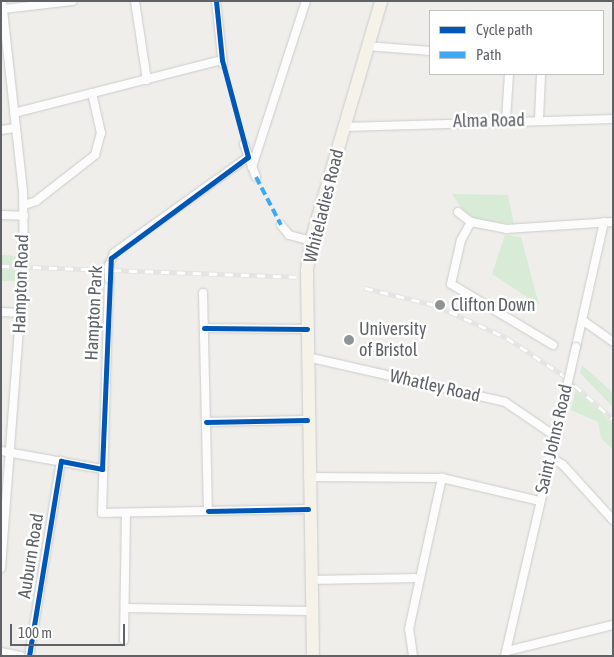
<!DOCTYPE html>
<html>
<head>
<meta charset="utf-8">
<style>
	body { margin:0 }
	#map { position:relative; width:614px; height:657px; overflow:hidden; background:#efeeea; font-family:"Asap Condensed",sans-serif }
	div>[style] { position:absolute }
	.green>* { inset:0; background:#d8ebd6 }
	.roads { filter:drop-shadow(0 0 1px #cbcccc) drop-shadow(0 0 1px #cbcccc) }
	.street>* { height:8px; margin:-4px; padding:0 4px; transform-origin:4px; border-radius:4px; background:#fdfcfc }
	.primary>* { height:12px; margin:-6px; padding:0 6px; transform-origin:6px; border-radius:6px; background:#f4f2e9 }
	.rail>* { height:4.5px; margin-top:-2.25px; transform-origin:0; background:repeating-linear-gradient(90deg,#fff 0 8px,#e4e4e4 0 16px); box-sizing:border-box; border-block:1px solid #e4e4e4 }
	.bridges { filter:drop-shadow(0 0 1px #cbcccc) drop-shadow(0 0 1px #cbcccc) }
	.street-bridge>* { height:8px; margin:-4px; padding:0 4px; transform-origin:4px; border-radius:4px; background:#fdfcfc }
	.quiet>* { height:4px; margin-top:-2px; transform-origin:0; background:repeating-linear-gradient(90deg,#3fa9f5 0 8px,transparent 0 12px) }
	.cycleway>* { height:5px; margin:-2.5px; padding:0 2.5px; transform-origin:2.5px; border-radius:2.5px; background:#0057b8 }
	.dots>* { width:14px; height:14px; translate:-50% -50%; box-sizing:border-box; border:2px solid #fff; border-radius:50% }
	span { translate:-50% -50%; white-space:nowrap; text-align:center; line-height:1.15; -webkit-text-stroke:5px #fff; paint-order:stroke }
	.street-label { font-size:18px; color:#5f6368 }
	.poi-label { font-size:18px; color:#5f6368 }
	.left { translate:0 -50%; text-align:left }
	.frame { position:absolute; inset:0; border:2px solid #5f6368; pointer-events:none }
	.legend { position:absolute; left:429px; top:10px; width:175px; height:65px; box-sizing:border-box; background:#fff; border:1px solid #bfc1c3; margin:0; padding:6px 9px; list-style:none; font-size:15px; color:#5f6368 }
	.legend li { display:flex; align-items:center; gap:10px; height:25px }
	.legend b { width:25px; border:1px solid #bfc1c3 }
	.scale { position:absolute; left:10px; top:624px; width:115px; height:22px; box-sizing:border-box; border:2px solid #5f6368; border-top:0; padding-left:6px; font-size:15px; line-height:18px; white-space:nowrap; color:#5f6368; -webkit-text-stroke:4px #fff; paint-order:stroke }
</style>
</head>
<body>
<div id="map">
	<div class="green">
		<i style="clip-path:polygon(452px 194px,508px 195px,514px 224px,476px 219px,464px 212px)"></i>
		<i style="clip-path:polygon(505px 235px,521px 237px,539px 305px,492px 274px)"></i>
		<i style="clip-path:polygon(1px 255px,16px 256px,15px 281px,1px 281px)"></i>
		<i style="clip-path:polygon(582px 365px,613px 393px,613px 407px,580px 373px)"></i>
		<i style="clip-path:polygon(576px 388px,613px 424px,613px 450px,601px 438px,598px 422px,571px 410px)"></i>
	</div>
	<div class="roads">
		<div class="street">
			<i style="left:2px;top:1px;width:190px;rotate:83.7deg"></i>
			<i style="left:23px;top:190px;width:71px;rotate:89.2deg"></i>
			<i style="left:135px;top:1px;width:80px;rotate:81.4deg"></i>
			<i style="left:216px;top:1px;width:63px;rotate:83.7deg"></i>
			<i style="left:3px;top:9px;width:70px;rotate:-6.5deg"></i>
			<i style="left:367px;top:46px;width:63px;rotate:4.5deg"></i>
			<i style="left:14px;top:113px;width:215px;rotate:-14.3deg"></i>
			<i style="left:506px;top:120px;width:46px;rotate:-86.3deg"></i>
			<i style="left:539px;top:120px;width:46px;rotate:-87.5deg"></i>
			<i style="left:344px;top:127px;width:269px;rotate:-1.7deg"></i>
			<i style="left:1px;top:130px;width:15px;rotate:-8deg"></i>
			<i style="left:244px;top:144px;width:35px;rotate:70deg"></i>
			<i style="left:252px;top:167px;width:175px;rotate:-72deg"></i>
			<i style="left:24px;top:205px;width:13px;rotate:-18deg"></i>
			<i style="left:36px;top:201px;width:75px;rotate:-37.9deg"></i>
			<i style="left:95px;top:155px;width:23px;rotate:-75deg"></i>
			<i style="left:101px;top:133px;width:41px;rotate:-102.7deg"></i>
			<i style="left:458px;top:212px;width:16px;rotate:38deg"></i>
			<i style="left:471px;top:222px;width:36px;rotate:11deg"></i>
			<i style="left:506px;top:229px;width:107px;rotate:-3.7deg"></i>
			<i style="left:1px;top:215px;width:23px;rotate:2deg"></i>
			<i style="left:471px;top:222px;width:21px;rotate:119deg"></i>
			<i style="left:461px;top:240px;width:45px;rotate:102.8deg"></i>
			<i style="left:451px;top:284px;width:119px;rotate:30.9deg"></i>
			<i style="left:281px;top:225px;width:13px;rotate:51deg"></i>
			<i style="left:289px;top:235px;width:23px;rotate:15deg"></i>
			<i style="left:109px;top:265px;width:13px;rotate:-67deg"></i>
			<i style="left:114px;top:253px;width:165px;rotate:-35.6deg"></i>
			<i style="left:109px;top:279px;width:234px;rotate:91.7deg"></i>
			<i style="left:102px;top:513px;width:206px;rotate:-1.1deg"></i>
			<i style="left:203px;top:293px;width:218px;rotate:88.7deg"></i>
			<i style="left:1px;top:312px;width:20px;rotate:3deg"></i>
			<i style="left:582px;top:320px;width:38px;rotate:35deg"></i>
			<i style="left:204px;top:328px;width:103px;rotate:0.6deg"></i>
			<i style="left:576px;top:347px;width:128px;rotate:-77.4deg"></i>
			<i style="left:307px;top:357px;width:203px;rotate:12.8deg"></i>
			<i style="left:505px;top:402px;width:60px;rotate:34.2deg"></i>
			<i style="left:206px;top:422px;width:101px;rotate:-1.1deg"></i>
			<i style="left:1px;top:451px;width:103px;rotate:10.1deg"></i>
			<i style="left:550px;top:457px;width:15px;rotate:32deg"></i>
			<i style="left:563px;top:465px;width:74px;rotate:47.7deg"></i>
			<i style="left:308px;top:477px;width:134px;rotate:0.4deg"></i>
			<i style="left:442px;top:478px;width:101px;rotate:13.2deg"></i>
			<i style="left:1px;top:568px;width:294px;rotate:-85.7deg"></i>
			<i style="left:310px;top:580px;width:109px;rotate:-1.1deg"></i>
			<i style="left:126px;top:608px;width:184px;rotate:0.9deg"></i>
			<i style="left:124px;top:640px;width:126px;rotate:-89.1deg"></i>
			<i style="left:507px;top:651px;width:109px;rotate:-13.8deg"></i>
			<i style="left:1px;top:652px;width:20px;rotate:11deg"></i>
			<i style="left:29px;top:656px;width:198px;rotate:-80.7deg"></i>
			<i style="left:413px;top:656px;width:27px;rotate:-98deg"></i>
			<i style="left:409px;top:629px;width:155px;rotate:-77.7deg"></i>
			<i style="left:505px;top:656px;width:272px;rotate:-77deg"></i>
		</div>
		<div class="primary">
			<i style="left:313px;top:656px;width:386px;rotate:-90.9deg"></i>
			<i style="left:307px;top:270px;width:29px;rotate:-82deg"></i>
			<i style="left:311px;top:241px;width:250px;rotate:-73.7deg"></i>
		</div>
	</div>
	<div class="rail">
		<i style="left:1px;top:266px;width:295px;rotate:2.1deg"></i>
		<i style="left:365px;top:288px;width:72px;rotate:13.7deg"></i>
		<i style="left:435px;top:305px;width:79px;rotate:24.6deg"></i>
		<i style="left:507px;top:338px;width:67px;rotate:33.5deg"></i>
		<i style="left:563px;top:375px;width:67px;rotate:41.3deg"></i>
	</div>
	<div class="bridges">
		<div class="street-bridge">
			<i style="left:23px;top:275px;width:14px;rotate:-86deg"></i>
			<i style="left:109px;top:279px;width:14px;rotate:-90deg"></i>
			<i style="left:566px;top:391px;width:45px;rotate:-77.2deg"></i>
		</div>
	</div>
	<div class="quiet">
		<i style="left:256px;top:177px;width:54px;rotate:62.5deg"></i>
	</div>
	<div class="cycleway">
		<i style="left:204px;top:328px;width:103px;rotate:0.6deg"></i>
		<i style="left:206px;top:422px;width:101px;rotate:-1.1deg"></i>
		<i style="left:208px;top:511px;width:100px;rotate:-1.1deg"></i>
		<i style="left:29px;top:656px;width:198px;rotate:-80.7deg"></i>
		<i style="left:61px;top:461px;width:42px;rotate:11deg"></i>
		<i style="left:102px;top:469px;width:211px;rotate:-87.6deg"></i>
		<i style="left:111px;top:258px;width:170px;rotate:-36.4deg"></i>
		<i style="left:248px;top:157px;width:100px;rotate:-105deg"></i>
		<i style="left:222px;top:60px;width:59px;rotate:-95.8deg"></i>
	</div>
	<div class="dots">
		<i style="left:440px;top:305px;background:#919496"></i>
		<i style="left:349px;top:340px;background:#919496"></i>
	</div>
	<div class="street-label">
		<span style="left:489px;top:121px;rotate:-1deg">Alma Road</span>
		<span style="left:324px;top:206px;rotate:-76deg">Whiteladies Road</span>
		<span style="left:21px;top:284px;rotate:-88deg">Hampton Road</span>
		<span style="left:94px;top:313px;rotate:-87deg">Hampton Park</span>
		<span style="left:435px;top:386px;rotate:13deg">Whatley Road</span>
		<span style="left:554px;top:439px;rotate:-77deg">Saint Johns Road</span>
		<span style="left:31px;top:556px;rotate:-81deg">Auburn Road</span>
	</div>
	<div class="poi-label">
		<span class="left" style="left:451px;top:305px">Clifton Down</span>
		<span class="left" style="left:359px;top:340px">University<br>of Bristol</span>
	</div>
	<div class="frame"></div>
	<ul class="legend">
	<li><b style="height:6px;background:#0057b8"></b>Cycle path</li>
	<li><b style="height:6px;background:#3fa9f5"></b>Path</li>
	</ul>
	<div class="scale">100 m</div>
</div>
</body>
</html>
